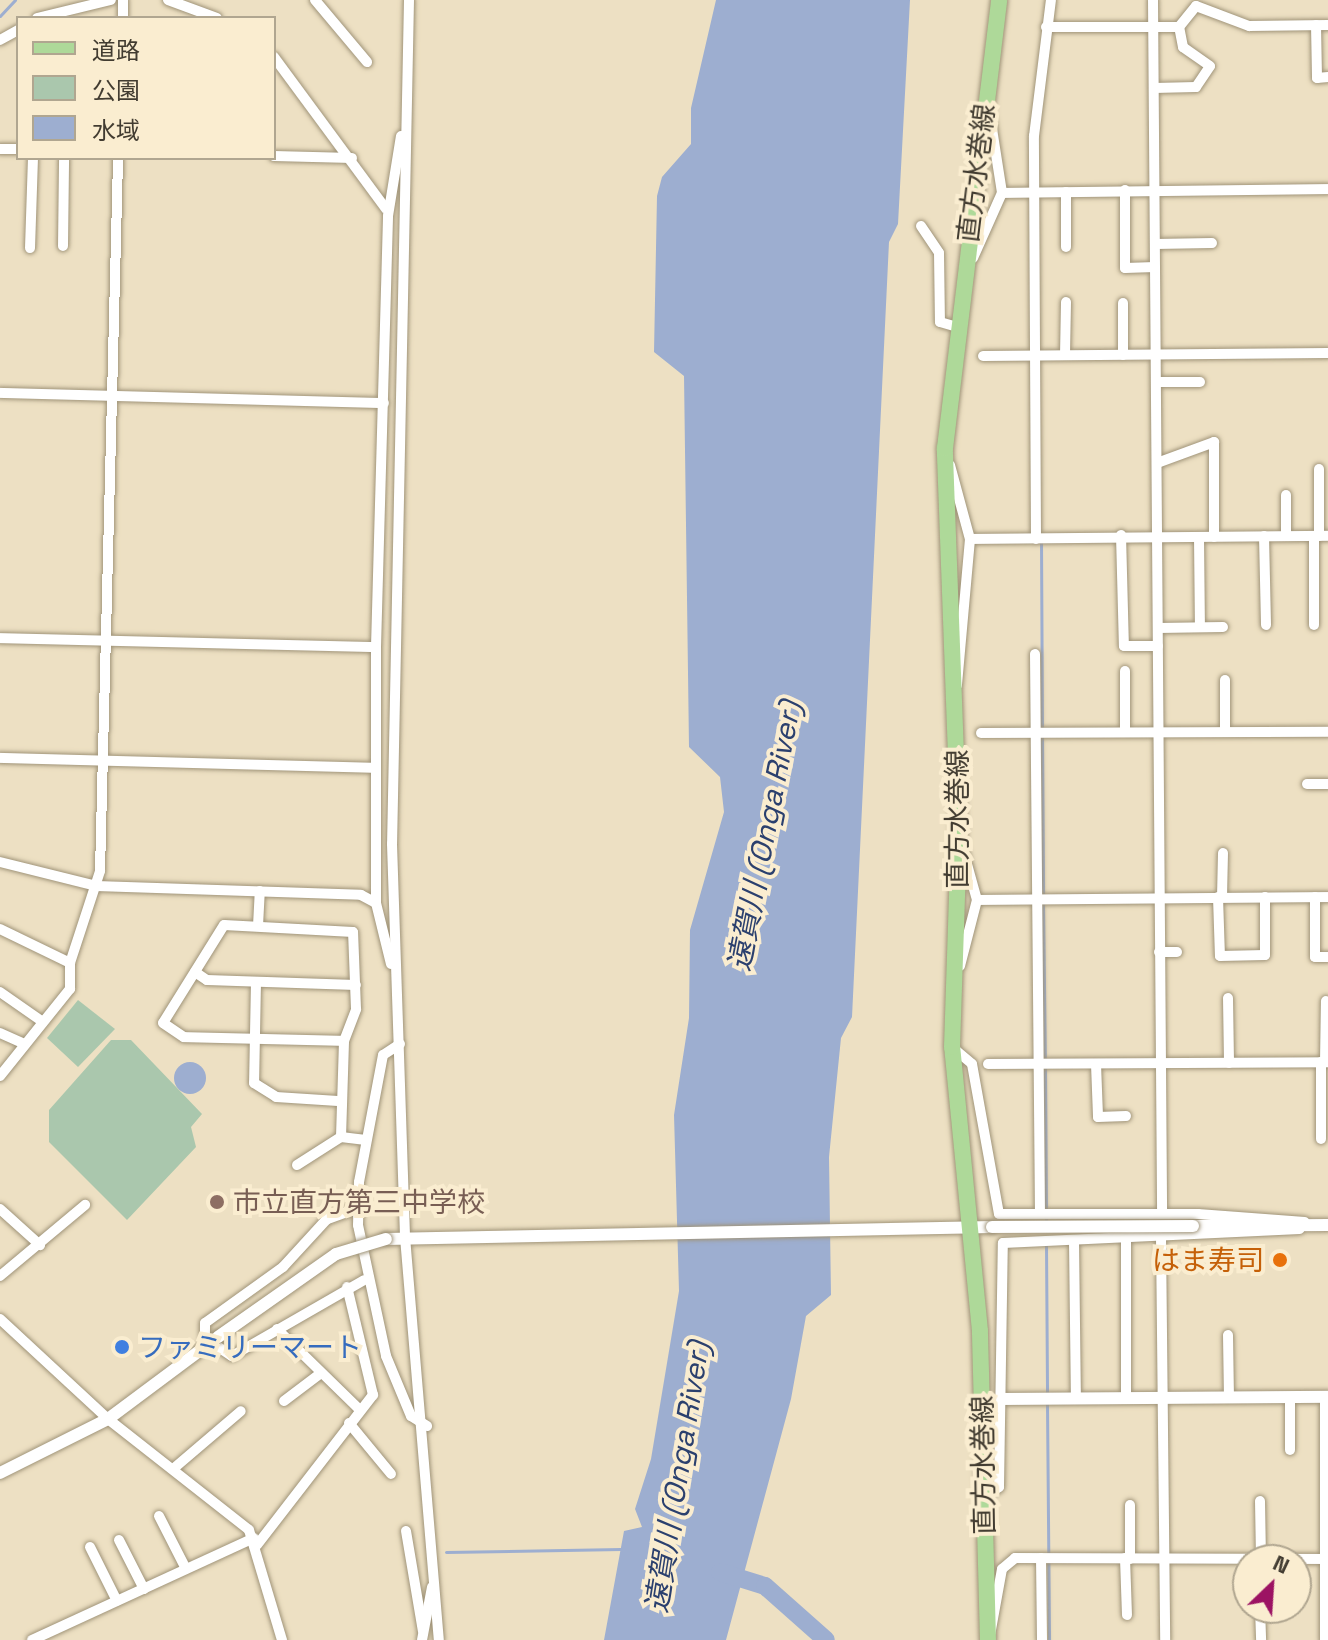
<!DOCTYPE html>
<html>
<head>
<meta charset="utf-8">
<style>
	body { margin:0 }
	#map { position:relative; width:1328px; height:1640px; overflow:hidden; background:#ede0c3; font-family:"Space Grotesk","Noto Sans JP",sans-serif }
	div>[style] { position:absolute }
	.green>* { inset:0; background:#aac7ad }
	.water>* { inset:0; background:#9daed0 }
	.round { border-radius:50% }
	.stream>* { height:3px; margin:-1.5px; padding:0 1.5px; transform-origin:1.5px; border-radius:1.5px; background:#9daed0 }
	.river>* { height:18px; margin:-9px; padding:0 9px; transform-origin:9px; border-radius:9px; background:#9daed0 }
	.roads { filter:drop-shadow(0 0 2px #a09479) drop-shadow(0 0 2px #a09479) }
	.minor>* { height:10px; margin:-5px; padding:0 5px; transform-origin:5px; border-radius:5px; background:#fff }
	.tertiary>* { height:12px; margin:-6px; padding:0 6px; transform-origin:6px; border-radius:6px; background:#fff }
	.primary>* { height:16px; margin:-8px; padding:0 8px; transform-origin:8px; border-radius:8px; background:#aed999 }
	.bridges { filter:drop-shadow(0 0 2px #a09479) drop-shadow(0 0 2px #a09479) }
	.tertiary-bridge>* { height:12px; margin:-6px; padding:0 6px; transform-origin:6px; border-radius:6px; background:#fff }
	.dots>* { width:22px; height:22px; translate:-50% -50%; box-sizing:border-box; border:4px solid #faedd0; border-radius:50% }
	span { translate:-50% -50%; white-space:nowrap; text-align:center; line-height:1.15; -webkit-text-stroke:8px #faedd0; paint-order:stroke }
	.street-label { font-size:28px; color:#423c31 }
	.education-label { font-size:28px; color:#785e54 }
	.left { translate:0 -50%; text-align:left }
	.food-label { font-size:28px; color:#c56008 }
	.right { translate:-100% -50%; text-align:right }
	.shop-label { font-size:28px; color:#366cbe }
	.water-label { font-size:30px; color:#2b406e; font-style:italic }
	.legend { position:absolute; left:16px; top:16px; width:260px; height:144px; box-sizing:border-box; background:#faedd0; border:2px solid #b0a690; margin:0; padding:10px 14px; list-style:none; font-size:24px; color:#423c31 }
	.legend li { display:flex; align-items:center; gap:16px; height:40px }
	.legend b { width:40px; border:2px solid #b0a690 }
	.north { position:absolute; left:1232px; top:1544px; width:80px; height:80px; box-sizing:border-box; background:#faedd0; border:2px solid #b0a690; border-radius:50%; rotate:25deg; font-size:22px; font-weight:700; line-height:32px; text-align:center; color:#423c31 }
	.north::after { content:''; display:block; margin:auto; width:28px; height:36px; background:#9c1363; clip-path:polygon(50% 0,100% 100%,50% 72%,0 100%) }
</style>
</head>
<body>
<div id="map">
	<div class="green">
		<i style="clip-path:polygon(78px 1000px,115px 1029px,78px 1067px,47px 1038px)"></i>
		<i style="clip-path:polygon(111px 1040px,131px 1040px,202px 1114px,191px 1127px,196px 1147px,127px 1220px,49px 1142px,49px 1110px)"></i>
	</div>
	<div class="water">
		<i style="clip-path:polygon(716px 0,910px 0,898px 224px,889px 242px,852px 1017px,841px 1038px,829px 1157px,831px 1295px,806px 1316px,791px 1399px,726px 1640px,604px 1640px,624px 1531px,642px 1527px,635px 1509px,651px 1459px,679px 1291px,674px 1115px,689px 1018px,690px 930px,724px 812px,720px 777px,689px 747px,684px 376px,654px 352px,657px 196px,662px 177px,691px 144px,691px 108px)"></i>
		<i class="round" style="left:174px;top:1062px;width:32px;height:32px"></i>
	</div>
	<div class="stream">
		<i style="left:0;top:16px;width:22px;rotate:-47deg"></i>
		<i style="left:1041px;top:540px;width:188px;rotate:89.7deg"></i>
		<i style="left:1042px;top:736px;width:160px;rotate:89.6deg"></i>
		<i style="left:1043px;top:904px;width:156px;rotate:89.3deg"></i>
		<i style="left:1045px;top:1068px;width:156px;rotate:89.6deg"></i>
		<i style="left:1046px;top:1244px;width:152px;rotate:89.6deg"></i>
		<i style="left:1047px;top:1404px;width:236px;rotate:89.5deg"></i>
		<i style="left:446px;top:1552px;width:175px;rotate:-1deg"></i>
	</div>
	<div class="river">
		<i style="left:720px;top:1572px;width:47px;rotate:17.3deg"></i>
		<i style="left:765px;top:1586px;width:81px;rotate:41.5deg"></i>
	</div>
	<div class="roads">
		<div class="minor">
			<i style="left:168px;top:0;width:52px;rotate:20.2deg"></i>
			<i style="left:315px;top:0;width:81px;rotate:50deg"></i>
			<i style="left:409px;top:0;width:844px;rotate:91.15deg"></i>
			<i style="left:392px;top:844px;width:393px;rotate:88.1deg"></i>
			<i style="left:405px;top:1237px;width:404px;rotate:85.2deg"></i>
			<i style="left:1153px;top:0;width:1213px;rotate:89.57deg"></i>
			<i style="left:37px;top:18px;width:76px;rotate:-13.7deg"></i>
			<i style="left:123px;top:18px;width:18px;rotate:-90deg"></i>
			<i style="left:1316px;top:25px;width:53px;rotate:88.9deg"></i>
			<i style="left:1317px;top:78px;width:11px;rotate:-5deg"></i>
			<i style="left:1046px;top:27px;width:133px"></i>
			<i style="left:1179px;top:27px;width:27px;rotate:-51deg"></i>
			<i style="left:1196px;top:6px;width:57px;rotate:20.7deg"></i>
			<i style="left:1249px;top:26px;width:79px;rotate:-0.7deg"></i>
			<i style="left:0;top:40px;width:21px;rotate:-29deg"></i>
			<i style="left:274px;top:57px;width:189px;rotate:53.6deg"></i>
			<i style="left:1154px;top:88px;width:42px;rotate:-1.4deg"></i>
			<i style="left:1196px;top:87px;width:25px;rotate:-56deg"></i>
			<i style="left:1210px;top:66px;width:33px;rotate:-145deg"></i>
			<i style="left:1183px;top:47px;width:20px;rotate:-101deg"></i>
			<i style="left:990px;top:116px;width:78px;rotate:81.1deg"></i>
			<i style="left:0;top:149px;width:18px"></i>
			<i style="left:274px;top:156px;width:78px;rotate:1.5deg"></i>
			<i style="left:1125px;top:190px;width:78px;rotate:90deg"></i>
			<i style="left:1125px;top:268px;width:30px;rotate:-2deg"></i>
			<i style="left:921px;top:226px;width:32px;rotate:56deg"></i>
			<i style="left:939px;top:253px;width:69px;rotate:89.2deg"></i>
			<i style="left:940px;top:322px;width:18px;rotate:16deg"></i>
			<i style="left:1155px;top:244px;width:57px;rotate:-1deg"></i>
			<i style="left:63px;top:246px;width:88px;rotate:-89.3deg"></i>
			<i style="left:1066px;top:247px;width:55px;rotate:-90deg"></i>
			<i style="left:30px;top:248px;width:90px;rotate:-88.1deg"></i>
			<i style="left:973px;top:258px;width:71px;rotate:-66deg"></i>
			<i style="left:1002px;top:193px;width:326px;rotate:-0.7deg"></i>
			<i style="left:1065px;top:355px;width:53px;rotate:-88.9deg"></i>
			<i style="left:1123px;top:355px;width:52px;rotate:-90deg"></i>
			<i style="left:983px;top:356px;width:345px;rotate:-0.5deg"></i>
			<i style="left:1156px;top:382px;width:44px"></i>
			<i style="left:0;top:393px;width:384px;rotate:1.5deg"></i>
			<i style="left:1157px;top:463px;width:61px;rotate:-20.2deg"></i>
			<i style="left:1214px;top:442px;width:95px;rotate:90deg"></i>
			<i style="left:950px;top:465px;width:77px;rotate:74.9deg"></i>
			<i style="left:970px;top:539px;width:147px;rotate:95.1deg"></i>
			<i style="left:1121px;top:535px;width:111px;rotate:88.5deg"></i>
			<i style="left:1124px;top:646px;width:34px"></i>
			<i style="left:1264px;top:536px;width:89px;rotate:88.7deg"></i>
			<i style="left:1286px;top:536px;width:41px;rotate:-90deg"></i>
			<i style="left:1314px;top:536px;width:89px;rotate:90deg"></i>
			<i style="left:1319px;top:536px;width:67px;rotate:-90deg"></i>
			<i style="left:1199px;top:537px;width:90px;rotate:89.4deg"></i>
			<i style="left:970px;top:539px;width:358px;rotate:-0.5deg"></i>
			<i style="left:1036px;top:539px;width:403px;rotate:-90.3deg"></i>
			<i style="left:1034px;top:136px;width:137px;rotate:-82.9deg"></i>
			<i style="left:1158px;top:628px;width:65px;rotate:-0.9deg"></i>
			<i style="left:0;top:638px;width:376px;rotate:1.4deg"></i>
			<i style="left:1035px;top:654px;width:558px;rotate:89.49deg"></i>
			<i style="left:1125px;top:671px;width:60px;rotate:90deg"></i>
			<i style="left:1225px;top:680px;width:52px;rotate:90deg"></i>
			<i style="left:981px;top:733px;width:347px;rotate:-0.2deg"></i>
			<i style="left:0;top:758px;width:376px;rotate:1.5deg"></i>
			<i style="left:1307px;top:784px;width:21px"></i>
			<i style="left:0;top:862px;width:99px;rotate:14deg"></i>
			<i style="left:96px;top:886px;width:265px;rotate:1.9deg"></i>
			<i style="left:361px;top:895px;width:17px;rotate:28deg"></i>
			<i style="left:1218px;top:897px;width:59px;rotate:88.1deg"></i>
			<i style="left:1220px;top:956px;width:45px;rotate:-1.3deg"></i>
			<i style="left:1265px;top:955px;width:58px;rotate:-90deg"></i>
			<i style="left:1222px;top:897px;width:44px;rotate:-88.7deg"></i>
			<i style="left:1315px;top:897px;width:60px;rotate:90deg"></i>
			<i style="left:1315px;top:957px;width:13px"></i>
			<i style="left:977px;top:900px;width:351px;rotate:-0.5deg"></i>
			<i style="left:258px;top:926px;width:35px;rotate:-87deg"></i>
			<i style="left:0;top:929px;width:78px;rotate:25.9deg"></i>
			<i style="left:1159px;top:952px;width:18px"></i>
			<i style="left:391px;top:964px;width:63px;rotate:-103.8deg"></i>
			<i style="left:376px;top:903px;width:256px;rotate:-90deg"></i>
			<i style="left:376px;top:647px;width:431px;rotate:-88.4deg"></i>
			<i style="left:388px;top:216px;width:81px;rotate:-80.8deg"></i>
			<i style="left:960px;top:966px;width:68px;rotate:-75.6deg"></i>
			<i style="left:977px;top:900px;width:52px;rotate:-105.6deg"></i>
			<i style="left:195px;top:972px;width:14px;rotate:34deg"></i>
			<i style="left:207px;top:980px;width:149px;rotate:1.9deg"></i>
			<i style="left:256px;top:982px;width:101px;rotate:91.1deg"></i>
			<i style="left:254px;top:1083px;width:26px;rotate:32deg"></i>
			<i style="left:276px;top:1097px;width:62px;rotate:3.7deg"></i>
			<i style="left:0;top:992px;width:52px;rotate:34.9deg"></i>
			<i style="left:1228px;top:998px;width:65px;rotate:89.1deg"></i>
			<i style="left:0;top:1033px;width:27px;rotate:24deg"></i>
			<i style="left:400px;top:1044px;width:20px;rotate:147deg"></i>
			<i style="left:383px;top:1055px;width:129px;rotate:100.7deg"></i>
			<i style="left:359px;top:1182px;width:43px;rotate:91.3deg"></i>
			<i style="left:358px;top:1225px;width:134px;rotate:77.9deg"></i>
			<i style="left:386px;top:1356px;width:65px;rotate:67.4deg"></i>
			<i style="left:411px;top:1416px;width:19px;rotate:32deg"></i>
			<i style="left:952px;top:1047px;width:26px;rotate:40deg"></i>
			<i style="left:972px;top:1064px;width:152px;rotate:79.8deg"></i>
			<i style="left:999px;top:1214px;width:199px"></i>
			<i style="left:1198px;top:1214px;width:107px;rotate:4.3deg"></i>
			<i style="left:1321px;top:1062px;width:77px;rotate:90deg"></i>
			<i style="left:1325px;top:1062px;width:61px;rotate:-89.1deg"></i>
			<i style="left:988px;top:1064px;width:340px;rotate:-0.3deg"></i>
			<i style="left:1096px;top:1064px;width:53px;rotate:87.8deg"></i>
			<i style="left:1098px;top:1117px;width:28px;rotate:-2deg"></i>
			<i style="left:0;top:1076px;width:112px;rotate:-51.2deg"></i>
			<i style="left:70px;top:989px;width:26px;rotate:-90deg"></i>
			<i style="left:70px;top:963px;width:97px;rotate:-71.9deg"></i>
			<i style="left:100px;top:871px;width:713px;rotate:-88.55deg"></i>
			<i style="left:341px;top:1137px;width:96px;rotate:-88.2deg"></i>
			<i style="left:344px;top:1041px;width:34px;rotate:-69deg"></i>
			<i style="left:356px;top:1009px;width:77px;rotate:-92.2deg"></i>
			<i style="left:353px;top:932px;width:129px;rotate:-176.9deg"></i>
			<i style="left:224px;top:925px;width:115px;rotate:121.9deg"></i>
			<i style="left:163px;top:1023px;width:25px;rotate:34deg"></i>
			<i style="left:184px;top:1037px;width:160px;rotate:1.4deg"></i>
			<i style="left:297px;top:1165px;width:52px;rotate:-32.5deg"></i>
			<i style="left:341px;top:1137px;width:25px;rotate:7deg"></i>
			<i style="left:358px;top:1208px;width:33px;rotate:160deg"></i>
			<i style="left:327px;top:1219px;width:65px;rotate:132.5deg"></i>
			<i style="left:283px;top:1267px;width:96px;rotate:144.3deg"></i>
			<i style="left:205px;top:1323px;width:15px;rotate:90deg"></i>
			<i style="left:205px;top:1338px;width:32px;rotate:34deg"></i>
			<i style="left:232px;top:1356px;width:152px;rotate:-29.9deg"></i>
			<i style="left:0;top:1209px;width:54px;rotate:42deg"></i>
			<i style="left:1161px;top:1238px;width:402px;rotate:89.4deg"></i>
			<i style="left:1126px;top:1239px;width:157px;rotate:90deg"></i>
			<i style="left:1074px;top:1241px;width:157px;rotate:89.3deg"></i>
			<i style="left:0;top:1276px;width:111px;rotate:-39.9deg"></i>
			<i style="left:0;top:1319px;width:147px;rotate:42.8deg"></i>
			<i style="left:108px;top:1419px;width:179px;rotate:38.2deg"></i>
			<i style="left:249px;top:1530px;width:115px;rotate:73.3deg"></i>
			<i style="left:277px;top:1329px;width:116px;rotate:44.3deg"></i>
			<i style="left:1228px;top:1335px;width:63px;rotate:89.1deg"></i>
			<i style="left:1290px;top:1397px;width:53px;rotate:90deg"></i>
			<i style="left:284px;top:1401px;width:46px;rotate:-37.1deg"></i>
			<i style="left:349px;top:1423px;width:66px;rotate:50.5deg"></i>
			<i style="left:173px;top:1469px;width:89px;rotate:-40.5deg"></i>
			<i style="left:983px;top:1497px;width:19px;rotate:-32deg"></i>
			<i style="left:999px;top:1487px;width:244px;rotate:-89.1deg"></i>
			<i style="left:1003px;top:1243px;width:297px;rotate:-2.7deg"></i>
			<i style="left:1260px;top:1501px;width:56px;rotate:89deg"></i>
			<i style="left:1130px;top:1505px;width:54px;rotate:90deg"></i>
			<i style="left:159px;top:1516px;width:59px;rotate:63deg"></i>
			<i style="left:406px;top:1531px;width:101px;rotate:80.4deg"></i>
			<i style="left:119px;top:1540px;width:55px;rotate:63deg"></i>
			<i style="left:257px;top:1545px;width:190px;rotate:-52.3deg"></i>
			<i style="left:373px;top:1395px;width:111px;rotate:-103.5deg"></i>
			<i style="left:90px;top:1547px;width:60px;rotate:63.4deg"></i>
			<i style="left:1041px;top:1558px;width:82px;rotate:89.3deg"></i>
			<i style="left:1125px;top:1558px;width:57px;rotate:88deg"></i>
			<i style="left:1260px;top:1608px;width:32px;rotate:88deg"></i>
			<i style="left:990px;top:1635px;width:67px;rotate:-79.7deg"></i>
			<i style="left:1002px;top:1569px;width:17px;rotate:-40deg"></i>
			<i style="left:1015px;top:1558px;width:313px;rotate:0.2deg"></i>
			<i style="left:32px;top:1640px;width:244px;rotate:-24.7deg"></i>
			<i style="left:422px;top:1640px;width:54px;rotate:-79.3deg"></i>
			<i style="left:1325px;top:1640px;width:243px;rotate:-90deg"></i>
		</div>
		<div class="tertiary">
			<i style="left:1193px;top:1226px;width:135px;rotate:-0.4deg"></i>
			<i style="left:386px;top:1239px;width:606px;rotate:-1.13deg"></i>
			<i style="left:1004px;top:1399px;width:324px;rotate:-0.4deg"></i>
			<i style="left:0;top:1473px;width:121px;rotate:-26.6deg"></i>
			<i style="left:108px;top:1419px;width:137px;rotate:-36.7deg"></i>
		</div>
		<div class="primary">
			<i style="left:988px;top:1640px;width:309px;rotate:-91.5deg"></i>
			<i style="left:980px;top:1331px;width:285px;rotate:-95.6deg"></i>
			<i style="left:952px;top:1047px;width:210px;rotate:-88.1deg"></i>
			<i style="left:959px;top:837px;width:389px;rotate:-92.1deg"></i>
			<i style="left:945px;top:448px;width:451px;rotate:-83.1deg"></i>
		</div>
	</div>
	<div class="bridges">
		<div class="tertiary-bridge">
			<i style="left:992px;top:1227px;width:201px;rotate:-0.3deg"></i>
			<i style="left:218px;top:1337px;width:144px;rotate:-35.1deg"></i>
			<i style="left:336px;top:1254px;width:52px;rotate:-16.7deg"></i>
		</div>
	</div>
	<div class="dots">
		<i style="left:217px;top:1202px;background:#8d6e63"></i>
		<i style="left:1280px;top:1260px;background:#e8710a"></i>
		<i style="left:122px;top:1347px;background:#3f7fe0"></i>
	</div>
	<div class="street-label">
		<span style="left:976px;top:173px;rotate:-83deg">直方水巻線</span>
		<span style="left:957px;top:819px;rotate:-90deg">直方水巻線</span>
		<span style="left:983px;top:1465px;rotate:-91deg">直方水巻線</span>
	</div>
	<div class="education-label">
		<span class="left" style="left:233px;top:1202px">市立直方第三中学校</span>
	</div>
	<div class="food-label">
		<span class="right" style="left:1264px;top:1260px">はま寿司</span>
	</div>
	<div class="shop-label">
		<span class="left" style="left:138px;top:1347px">ファミリーマート</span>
	</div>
	<div class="water-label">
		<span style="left:765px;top:836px;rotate:-79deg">遠賀川 (Onga River)</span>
		<span style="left:678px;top:1477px;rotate:-81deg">遠賀川 (Onga River)</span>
	</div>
	<ul class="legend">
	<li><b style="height:10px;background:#aed999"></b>道路</li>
	<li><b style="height:22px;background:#aac7ad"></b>公園</li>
	<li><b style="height:22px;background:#9daed0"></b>水域</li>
	</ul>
	<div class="north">N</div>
</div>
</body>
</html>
